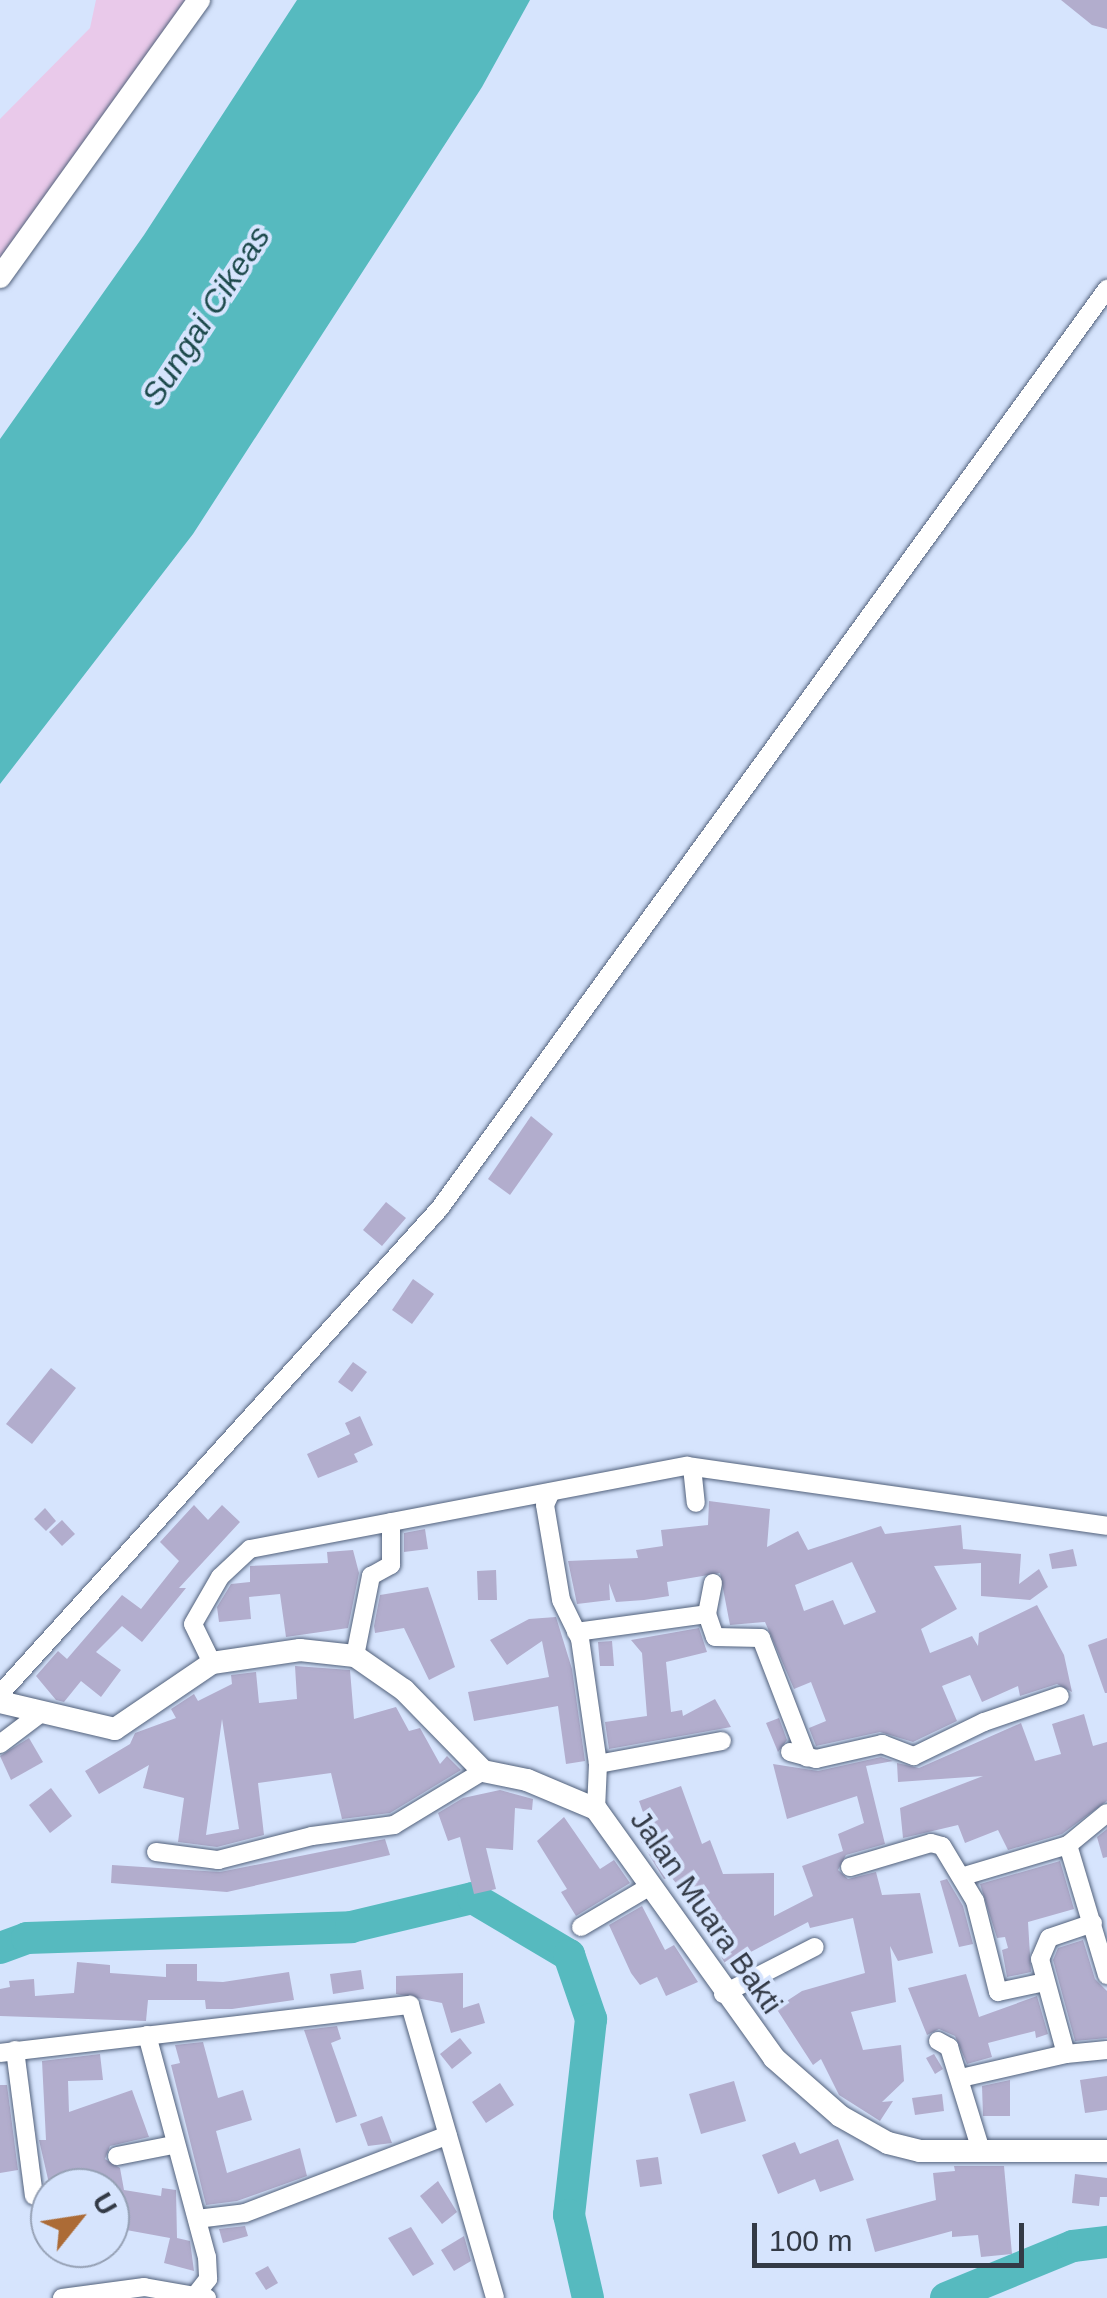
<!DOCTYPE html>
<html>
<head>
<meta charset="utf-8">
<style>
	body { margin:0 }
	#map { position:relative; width:1107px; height:2298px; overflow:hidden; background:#d6e4fd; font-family:Helvetica,sans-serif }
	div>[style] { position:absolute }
	.green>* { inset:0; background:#e9c9ea }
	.water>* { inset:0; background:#56babf }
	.river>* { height:32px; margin:-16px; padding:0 16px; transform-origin:16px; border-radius:16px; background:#56babf }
	.building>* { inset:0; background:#b2adcd }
	.roads { filter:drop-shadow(0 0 2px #52617b) drop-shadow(0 0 2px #52617b) }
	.minor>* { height:18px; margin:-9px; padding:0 9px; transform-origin:9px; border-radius:9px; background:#fff }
	.major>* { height:22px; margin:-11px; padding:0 11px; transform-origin:11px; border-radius:11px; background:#fff }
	span { translate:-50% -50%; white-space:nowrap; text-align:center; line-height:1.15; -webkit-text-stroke:8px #d6e4fd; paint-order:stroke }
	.street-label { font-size:30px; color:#333a46 }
	.water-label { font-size:32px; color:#1d4a4c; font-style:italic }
	.north { position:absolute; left:30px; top:2168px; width:100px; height:100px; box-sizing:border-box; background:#d6e4fd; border:2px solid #95a0b4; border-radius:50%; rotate:60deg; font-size:28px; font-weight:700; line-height:40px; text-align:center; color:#333a46 }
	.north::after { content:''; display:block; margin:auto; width:35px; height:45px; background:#ac6b36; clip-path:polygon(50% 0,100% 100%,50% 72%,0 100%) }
	.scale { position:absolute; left:752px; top:2223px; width:272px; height:45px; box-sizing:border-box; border:5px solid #333a46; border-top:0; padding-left:12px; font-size:30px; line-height:35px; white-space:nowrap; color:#333a46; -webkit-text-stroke:8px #d6e4fd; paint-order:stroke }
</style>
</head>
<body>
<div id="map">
	<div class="green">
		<i style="clip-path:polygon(96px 0,199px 0,0 279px,0 119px,90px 28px)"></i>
	</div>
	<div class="water">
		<i style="clip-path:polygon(297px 0,530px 0,482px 87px,193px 534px,0 784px,0 439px,144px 235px)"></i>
	</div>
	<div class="river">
		<i style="left:0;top:1948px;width:29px;rotate:-20deg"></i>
		<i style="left:27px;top:1938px;width:324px;rotate:-1.9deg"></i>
		<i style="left:351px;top:1927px;width:125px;rotate:-13.4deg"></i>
		<i style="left:473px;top:1898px;width:112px;rotate:30.7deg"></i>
		<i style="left:569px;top:1955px;width:68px;rotate:71deg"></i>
		<i style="left:591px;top:2019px;width:197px;rotate:96.4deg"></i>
		<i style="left:569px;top:2215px;width:85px;rotate:77.1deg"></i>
		<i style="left:946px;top:2298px;width:137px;rotate:-22.3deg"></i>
		<i style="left:1073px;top:2246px;width:34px;rotate:-7deg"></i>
	</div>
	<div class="building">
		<i style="clip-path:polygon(1061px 0,1107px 0,1107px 29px,1092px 25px)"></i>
		<i style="clip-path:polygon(531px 1116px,553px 1134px,510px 1195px,488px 1179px)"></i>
		<i style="clip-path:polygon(386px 1202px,406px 1218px,382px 1246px,363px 1230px)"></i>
		<i style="clip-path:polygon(413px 1279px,434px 1294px,412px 1324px,392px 1310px)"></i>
		<i style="clip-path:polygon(353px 1362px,367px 1372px,352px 1392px,338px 1382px)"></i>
		<i style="clip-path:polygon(51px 1368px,76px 1388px,32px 1444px,6px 1424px)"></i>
		<i style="clip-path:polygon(360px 1416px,373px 1445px,354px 1454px,358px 1462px,318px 1478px,307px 1454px,350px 1434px,345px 1423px)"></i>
		<i style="clip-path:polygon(evenodd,709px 1501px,770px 1509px,767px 1547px,798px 1531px,808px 1550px,881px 1526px,885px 1534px,961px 1525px,963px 1549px,1021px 1554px,1019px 1584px,1039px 1569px,1048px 1587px,1030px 1600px,981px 1596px,981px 1563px,934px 1566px,957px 1609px,921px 1629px,930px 1653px,972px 1636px,978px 1646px,979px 1633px,1037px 1605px,1064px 1655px,1072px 1692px,1057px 1684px,1020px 1696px,1018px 1686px,982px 1702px,970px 1675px,942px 1686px,957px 1721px,913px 1742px,880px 1732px,816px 1746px,809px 1728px,826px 1721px,811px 1682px,794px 1689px,765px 1622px,730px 1625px,720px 1573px,667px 1582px,669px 1596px,644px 1600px,616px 1602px,609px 1583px,610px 1600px,577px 1604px,568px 1561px,638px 1558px,636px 1550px,663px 1546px,661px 1530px,708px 1525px,709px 1501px,852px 1562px,876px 1612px,844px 1625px,833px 1600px,804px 1611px,795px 1585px,852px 1562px)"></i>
		<i style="clip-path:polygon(194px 1505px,208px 1520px,222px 1505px,240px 1522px,179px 1588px,186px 1588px,142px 1642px,122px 1626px,96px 1652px,121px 1670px,101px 1697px,81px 1681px,64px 1702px,56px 1700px,36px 1676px,58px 1651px,67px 1659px,122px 1595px,141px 1609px,179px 1561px,160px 1542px)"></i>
		<i style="clip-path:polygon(45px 1508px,56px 1521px,46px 1531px,34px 1519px)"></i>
		<i style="clip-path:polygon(62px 1520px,75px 1534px,62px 1546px,49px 1532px)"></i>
		<i style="clip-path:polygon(425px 1529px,428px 1549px,404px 1552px,404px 1533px)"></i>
		<i style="clip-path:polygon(1073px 1549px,1077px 1566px,1052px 1569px,1049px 1554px)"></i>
		<i style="clip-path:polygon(353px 1550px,359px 1573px,348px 1628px,286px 1637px,280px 1594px,249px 1597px,251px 1619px,219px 1622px,217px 1607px,231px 1584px,250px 1582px,250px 1566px,328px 1563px,327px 1552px)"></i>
		<i style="clip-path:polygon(496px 1570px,497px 1600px,478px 1600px,477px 1571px)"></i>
		<i style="clip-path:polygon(428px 1587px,455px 1667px,429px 1680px,404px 1628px,375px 1633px,374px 1626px,380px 1595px)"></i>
		<i style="clip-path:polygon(556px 1617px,572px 1669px,585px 1761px,566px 1764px,558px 1706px,474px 1721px,468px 1692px,549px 1677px,542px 1641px,507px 1665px,490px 1640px,529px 1619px)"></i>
		<i style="clip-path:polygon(699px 1628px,707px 1652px,666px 1662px,671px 1712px,682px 1710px,683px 1716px,715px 1699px,731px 1727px,609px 1749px,605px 1722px,647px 1716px,642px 1653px,631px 1640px)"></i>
		<i style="clip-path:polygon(1107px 1638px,1107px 1693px,1105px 1693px,1088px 1645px)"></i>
		<i style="clip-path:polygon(612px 1641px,614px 1666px,600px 1666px,598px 1642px)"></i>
		<i style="clip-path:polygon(evenodd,295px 1666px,350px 1670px,354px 1719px,396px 1707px,409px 1731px,420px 1728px,440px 1764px,447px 1756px,461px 1770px,390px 1813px,342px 1819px,331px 1773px,258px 1783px,264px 1835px,217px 1847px,178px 1842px,184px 1798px,143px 1788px,149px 1765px,99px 1794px,85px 1771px,130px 1744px,135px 1733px,176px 1718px,171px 1709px,194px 1694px,198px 1701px,232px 1684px,231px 1675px,256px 1672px,259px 1703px,297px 1699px,295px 1666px,222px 1719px,239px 1829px,206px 1835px,222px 1719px)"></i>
		<i style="clip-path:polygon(1084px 1714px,1093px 1746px,1107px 1742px,1107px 1801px,1062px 1834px,1008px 1850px,998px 1830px,965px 1843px,958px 1825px,903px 1838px,900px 1808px,983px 1776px,898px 1782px,897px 1763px,919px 1768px,1021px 1723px,1035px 1761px,1061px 1754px,1052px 1724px)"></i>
		<i style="clip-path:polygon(779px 1718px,787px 1740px,778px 1752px,766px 1723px)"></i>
		<i style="clip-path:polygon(29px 1738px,43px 1762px,11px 1780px,0 1756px)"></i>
		<i style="clip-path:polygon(881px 1757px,893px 1761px,866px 1766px,885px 1844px,846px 1855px,838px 1870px,848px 1879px,876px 1872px,882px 1895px,920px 1893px,933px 1953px,898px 1961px,890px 1946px,896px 2002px,851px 2012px,863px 2050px,901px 2045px,904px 2081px,882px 2102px,893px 2101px,880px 2121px,839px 2095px,821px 2059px,813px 2065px,776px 2008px,802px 1991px,865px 1973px,853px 1918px,810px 1928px,808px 1922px,726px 1965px,681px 1889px,671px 1877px,664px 1879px,638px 1837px,650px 1832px,639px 1801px,681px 1786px,702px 1844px,710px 1840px,723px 1874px,774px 1873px,774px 1916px,813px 1896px,802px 1866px,843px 1851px,838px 1834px,864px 1823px,857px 1796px,787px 1819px,773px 1764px,818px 1771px)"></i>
		<i style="clip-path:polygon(51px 1788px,72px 1816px,50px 1833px,29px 1805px)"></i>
		<i style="clip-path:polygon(500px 1790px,533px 1799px,532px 1810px,515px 1808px,513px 1850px,486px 1848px,496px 1889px,474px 1894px,460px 1837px,448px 1841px,438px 1813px,463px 1798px)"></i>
		<i style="clip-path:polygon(564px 1817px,600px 1869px,614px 1860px,630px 1883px,576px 1916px,561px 1892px,567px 1889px,537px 1841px)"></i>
		<i style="clip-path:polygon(1107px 1829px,1107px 1857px,1103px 1858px,1097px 1837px)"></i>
		<i style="clip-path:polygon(385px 1839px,390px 1855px,227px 1892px,111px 1883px,112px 1865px,220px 1872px)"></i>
		<i style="clip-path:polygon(1060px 1861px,1074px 1909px,1028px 1922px,1031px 1972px,1007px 1977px,1002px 1950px,1008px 1948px,1005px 1937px,997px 1938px,980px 1884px)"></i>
		<i style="clip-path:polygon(947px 1879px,963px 1906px,973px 1944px,959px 1947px,940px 1881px)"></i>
		<i style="clip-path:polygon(642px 1906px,665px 1950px,674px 1945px,698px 1982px,666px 1996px,657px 1977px,640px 1985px,631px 1973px,609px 1925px)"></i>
		<i style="clip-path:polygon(1083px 1940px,1095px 1979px,1107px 1991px,1107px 2038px,1075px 2041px,1053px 1960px,1058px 1948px)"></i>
		<i style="clip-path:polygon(77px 1962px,110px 1965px,110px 1973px,166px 1977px,166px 1964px,197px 1964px,197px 1981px,223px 1982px,289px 1972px,294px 2000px,232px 2009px,206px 2009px,205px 2000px,148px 2000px,146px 2021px,0 2016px,0 1989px,10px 1987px,9px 1981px,34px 1979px,35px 1996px,74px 1993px)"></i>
		<i style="clip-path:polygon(361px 1970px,364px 1989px,333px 1994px,330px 1974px)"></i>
		<i style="clip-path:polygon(463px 1973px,463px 2008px,479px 2003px,485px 2023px,451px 2033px,442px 2003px,396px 1994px,396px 1976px)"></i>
		<i style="clip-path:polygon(966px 1974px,979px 2017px,1037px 1996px,1048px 2034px,1036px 2038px,1035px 2031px,988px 2043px,992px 2057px,967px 2064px,955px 2036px,939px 2029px,927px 2035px,908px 1988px)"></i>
		<i style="clip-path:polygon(337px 2026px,341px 2039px,331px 2043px,357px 2116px,336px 2123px,304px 2030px)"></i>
		<i style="clip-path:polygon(460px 2038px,472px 2053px,452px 2069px,440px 2054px)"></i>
		<i style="clip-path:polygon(203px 2042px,218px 2098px,243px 2090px,252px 2120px,216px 2131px,227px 2173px,300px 2148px,307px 2176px,237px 2201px,206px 2205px,171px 2065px,180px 2063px,175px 2045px)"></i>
		<i style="clip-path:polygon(100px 2054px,103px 2080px,68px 2081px,69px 2112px,132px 2090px,149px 2137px,110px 2146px,105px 2159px,120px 2168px,124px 2190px,161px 2196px,162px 2188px,176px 2190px,177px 2238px,190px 2241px,194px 2271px,164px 2263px,170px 2238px,110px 2227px,110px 2188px,50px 2188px,39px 2140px,46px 2140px,42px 2061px)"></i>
		<i style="clip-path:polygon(934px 2054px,943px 2069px,935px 2074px,926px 2058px)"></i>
		<i style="clip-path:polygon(1107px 2076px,1107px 2110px,1085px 2113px,1080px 2080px)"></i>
		<i style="clip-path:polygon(1010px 2080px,1010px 2116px,983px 2116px,982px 2086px)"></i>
		<i style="clip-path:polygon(734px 2081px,746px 2121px,701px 2134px,689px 2094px)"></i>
		<i style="clip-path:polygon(500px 2083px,514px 2105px,486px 2123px,472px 2102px)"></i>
		<i style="clip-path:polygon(0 2085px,7px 2085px,18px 2170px,0 2173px)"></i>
		<i style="clip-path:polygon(942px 2094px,944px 2111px,915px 2115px,912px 2098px)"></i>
		<i style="clip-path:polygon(382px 2116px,392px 2143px,368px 2146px,360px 2124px)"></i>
		<i style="clip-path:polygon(838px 2139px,854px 2180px,820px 2192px,815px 2179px,778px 2194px,762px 2155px,795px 2142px,800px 2154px)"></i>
		<i style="clip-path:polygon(658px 2157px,662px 2184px,640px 2187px,636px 2160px)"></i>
		<i style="clip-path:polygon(954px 2166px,1004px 2166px,1012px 2254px,981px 2257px,978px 2235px,952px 2237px,952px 2231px,875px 2252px,866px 2219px,936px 2200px,933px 2173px,955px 2171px)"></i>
		<i style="clip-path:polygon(1075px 2174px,1107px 2178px,1107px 2197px,1100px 2197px,1099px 2206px,1072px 2203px)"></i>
		<i style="clip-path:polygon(438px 2181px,457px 2212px,442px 2224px,420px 2196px)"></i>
		<i style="clip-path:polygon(245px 2226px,248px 2236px,223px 2243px,219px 2229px)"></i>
		<i style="clip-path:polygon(411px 2227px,434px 2264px,413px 2276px,388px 2238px)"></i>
		<i style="clip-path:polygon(464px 2236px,471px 2261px,454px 2271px,441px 2250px)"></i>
		<i style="clip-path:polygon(268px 2266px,278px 2283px,266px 2290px,255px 2273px)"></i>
	</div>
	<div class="roads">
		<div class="minor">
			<i style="left:692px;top:1467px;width:36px;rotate:84deg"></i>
			<i style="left:551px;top:1492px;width:14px;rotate:115deg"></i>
			<i style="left:545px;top:1505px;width:96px;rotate:80.4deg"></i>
			<i style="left:561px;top:1600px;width:43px;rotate:64deg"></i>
			<i style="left:580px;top:1639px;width:126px;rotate:81.8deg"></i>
			<i style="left:598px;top:1764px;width:45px;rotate:92.5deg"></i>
			<i style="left:713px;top:1583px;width:32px;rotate:101deg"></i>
			<i style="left:707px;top:1614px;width:24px;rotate:71deg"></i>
			<i style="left:715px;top:1637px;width:46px;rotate:1.2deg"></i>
			<i style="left:761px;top:1638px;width:128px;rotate:68.9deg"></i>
			<i style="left:576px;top:1632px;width:132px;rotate:-7.8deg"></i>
			<i style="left:355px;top:1656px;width:82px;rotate:-78.7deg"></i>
			<i style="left:371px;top:1576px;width:23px;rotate:-29deg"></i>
			<i style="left:391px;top:1565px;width:43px;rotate:-90deg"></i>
			<i style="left:212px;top:1663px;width:43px;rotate:-116deg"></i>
			<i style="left:193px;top:1624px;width:54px;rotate:-60.1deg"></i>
			<i style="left:220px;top:1577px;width:41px;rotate:-43deg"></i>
			<i style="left:250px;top:1549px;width:445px;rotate:-10.8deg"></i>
			<i style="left:687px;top:1466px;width:424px;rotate:8.1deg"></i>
			<i style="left:0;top:1694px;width:656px;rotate:-47.84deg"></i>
			<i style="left:440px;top:1208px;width:1136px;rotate:-54.03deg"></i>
			<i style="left:0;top:1744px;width:51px;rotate:-37.1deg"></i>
			<i style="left:790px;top:1752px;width:27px;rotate:15deg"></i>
			<i style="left:816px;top:1759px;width:68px;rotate:-12.8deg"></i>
			<i style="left:882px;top:1744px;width:34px;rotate:21deg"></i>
			<i style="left:914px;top:1756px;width:78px;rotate:-25.9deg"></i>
			<i style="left:984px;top:1722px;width:80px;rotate:-18.9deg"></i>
			<i style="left:598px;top:1764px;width:126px;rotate:-10.5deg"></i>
			<i style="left:1068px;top:1845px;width:136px;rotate:73.3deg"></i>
			<i style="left:156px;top:1852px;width:63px;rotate:7.4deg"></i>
			<i style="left:218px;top:1860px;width:97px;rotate:-14.3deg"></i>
			<i style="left:312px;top:1836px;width:83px;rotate:-7.6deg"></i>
			<i style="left:394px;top:1825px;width:104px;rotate:-31.2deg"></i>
			<i style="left:850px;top:1867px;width:84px;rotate:-16.5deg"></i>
			<i style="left:931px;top:1843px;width:11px;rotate:15deg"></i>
			<i style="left:942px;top:1846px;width:64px;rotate:59deg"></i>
			<i style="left:975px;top:1901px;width:94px;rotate:75.8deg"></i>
			<i style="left:998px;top:1992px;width:48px;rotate:-12deg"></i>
			<i style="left:964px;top:1876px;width:109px;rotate:-16.6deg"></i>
			<i style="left:1068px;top:1845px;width:50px;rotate:-39.4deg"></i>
			<i style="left:1093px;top:1923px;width:46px;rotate:161.2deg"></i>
			<i style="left:1049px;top:1938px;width:23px;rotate:113deg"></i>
			<i style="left:1040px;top:1959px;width:98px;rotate:74.7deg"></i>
			<i style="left:1066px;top:2054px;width:41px;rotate:-5.6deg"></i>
			<i style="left:581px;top:1927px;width:82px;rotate:-30.6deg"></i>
			<i style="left:723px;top:1994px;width:103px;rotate:-27.1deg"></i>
			<i style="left:147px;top:2035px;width:230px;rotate:74.9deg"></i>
			<i style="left:207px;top:2257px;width:22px;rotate:87deg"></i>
			<i style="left:208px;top:2279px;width:18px;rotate:128deg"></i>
			<i style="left:938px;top:2041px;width:13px;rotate:29deg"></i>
			<i style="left:949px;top:2047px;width:105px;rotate:72.8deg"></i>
			<i style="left:15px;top:2050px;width:147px;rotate:82.6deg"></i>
			<i style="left:0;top:2053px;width:413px;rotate:-6.7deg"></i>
			<i style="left:410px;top:2005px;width:305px;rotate:73.8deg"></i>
			<i style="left:961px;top:2078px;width:108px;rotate:-12.9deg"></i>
			<i style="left:117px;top:2156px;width:57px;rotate:-11.1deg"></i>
			<i style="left:197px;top:2219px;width:48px;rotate:-7.1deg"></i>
			<i style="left:245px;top:2213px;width:217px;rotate:-21deg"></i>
			<i style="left:62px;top:2298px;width:83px;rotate:-7.6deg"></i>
			<i style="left:144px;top:2287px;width:64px;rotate:9.9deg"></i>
		</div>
		<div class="major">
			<i style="left:0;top:277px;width:341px;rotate:-54.3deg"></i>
			<i style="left:0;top:1702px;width:118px;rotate:13.2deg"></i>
			<i style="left:115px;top:1729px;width:117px;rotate:-34.2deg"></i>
			<i style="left:212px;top:1663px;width:89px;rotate:-8.4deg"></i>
			<i style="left:300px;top:1650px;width:55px;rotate:6.2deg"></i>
			<i style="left:355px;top:1656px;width:60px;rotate:34.8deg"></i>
			<i style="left:404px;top:1690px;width:113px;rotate:45.7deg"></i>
			<i style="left:483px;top:1771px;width:45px;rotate:11.6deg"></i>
			<i style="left:527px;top:1780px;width:75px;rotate:22.8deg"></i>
			<i style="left:596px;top:1809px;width:306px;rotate:54.4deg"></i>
			<i style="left:774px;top:2058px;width:88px;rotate:41.3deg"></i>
			<i style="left:840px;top:2116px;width:55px;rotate:29.4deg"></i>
			<i style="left:888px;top:2143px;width:33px;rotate:14deg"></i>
			<i style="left:920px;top:2151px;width:187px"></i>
		</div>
	</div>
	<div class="street-label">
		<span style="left:706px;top:1912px;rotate:55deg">Jalan Muara Bakti</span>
	</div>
	<div class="water-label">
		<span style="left:206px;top:316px;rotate:-57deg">Sungai Cikeas</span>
	</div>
	<div class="north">U</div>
	<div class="scale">100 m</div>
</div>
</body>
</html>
